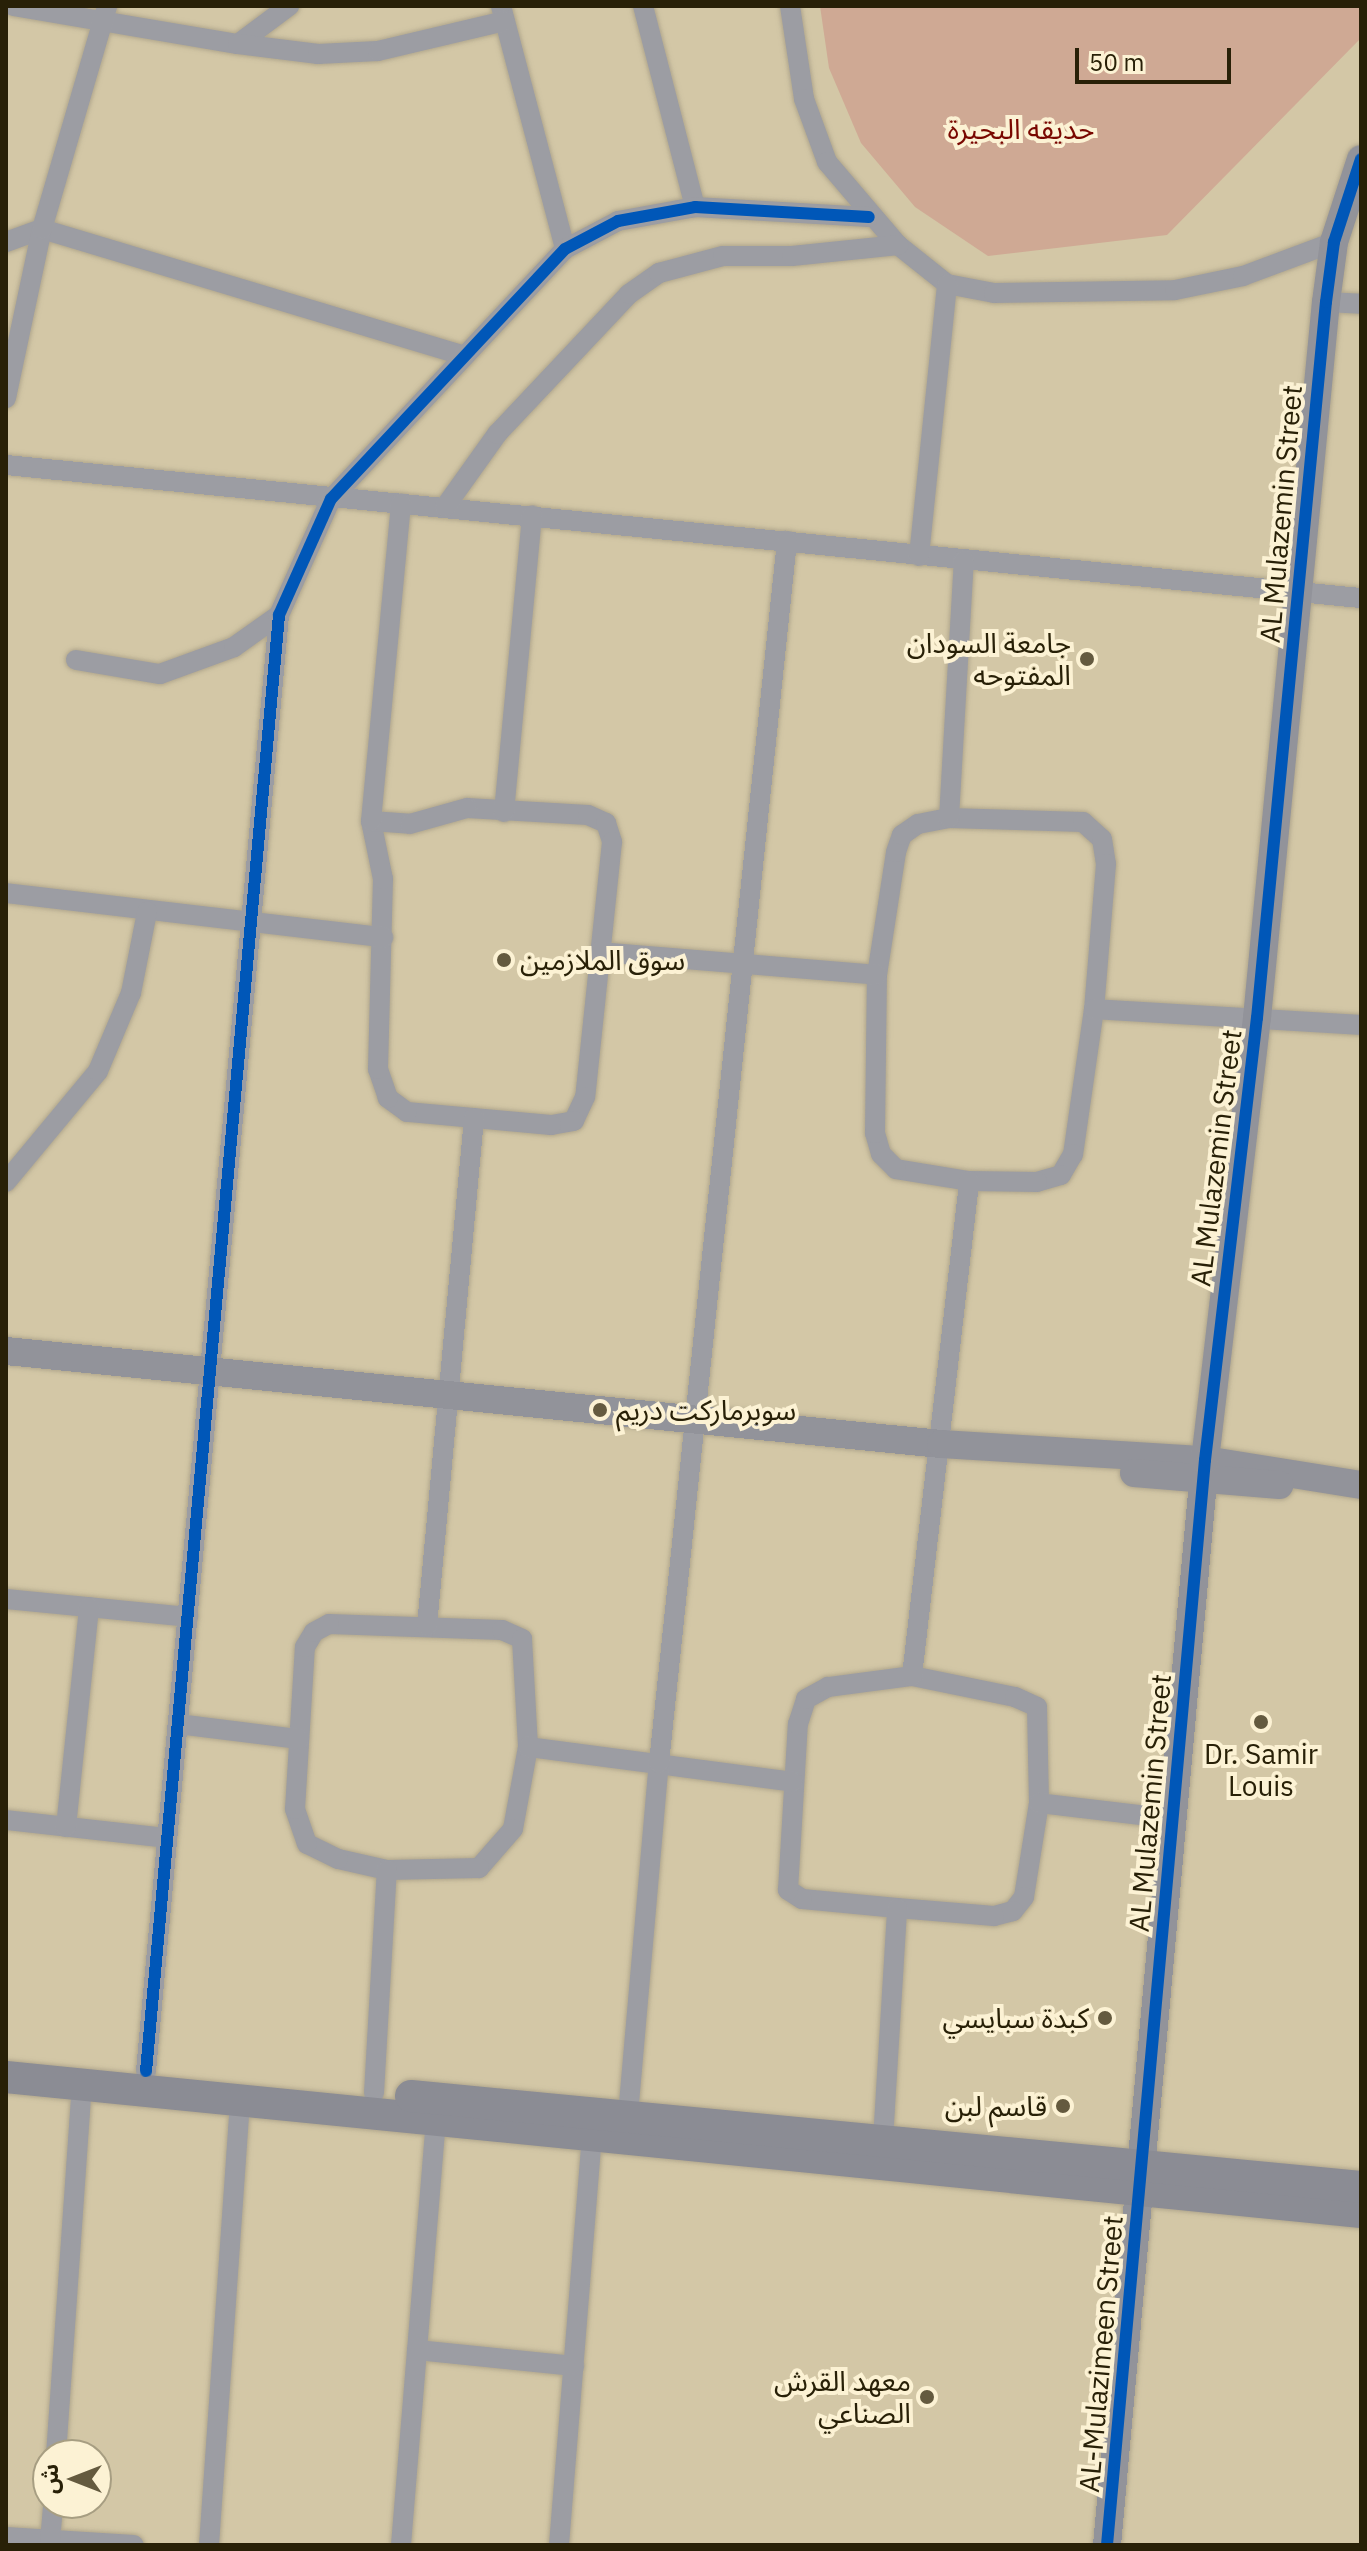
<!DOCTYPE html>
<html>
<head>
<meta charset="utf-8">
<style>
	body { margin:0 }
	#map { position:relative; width:1367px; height:2551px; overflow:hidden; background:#d3c7a6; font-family:"IBM Plex Sans","Noto Sans Arabic",sans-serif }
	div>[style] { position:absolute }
	.green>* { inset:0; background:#cfa994 }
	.roads { filter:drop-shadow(0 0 2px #b1a78d) drop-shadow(0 0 2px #b1a78d) }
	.street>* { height:20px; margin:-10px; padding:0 10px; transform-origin:10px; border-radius:10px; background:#9c9da3 }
	.secondary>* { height:28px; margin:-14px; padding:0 14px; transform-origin:14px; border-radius:14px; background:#92939a }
	.primary>* { height:32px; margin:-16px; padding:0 16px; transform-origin:16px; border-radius:16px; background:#8b8c94 }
	.cycleway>* { height:12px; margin:-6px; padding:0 6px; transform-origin:6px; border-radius:6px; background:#0057b8 }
	.dots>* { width:22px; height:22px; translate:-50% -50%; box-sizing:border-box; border:4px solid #fcf2d4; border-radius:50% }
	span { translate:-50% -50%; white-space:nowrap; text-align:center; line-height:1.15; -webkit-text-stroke:8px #fcf2d4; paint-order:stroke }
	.park-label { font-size:28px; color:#790700 }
	.street-label { font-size:28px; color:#282007 }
	.poi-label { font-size:28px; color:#282007 }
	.right { translate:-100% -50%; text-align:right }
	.left { translate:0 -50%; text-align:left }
	.frame { position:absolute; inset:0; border:8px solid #282007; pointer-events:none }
	.north { position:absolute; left:32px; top:2439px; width:80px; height:80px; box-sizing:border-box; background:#fcf2d4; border:2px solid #a79e82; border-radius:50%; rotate:270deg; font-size:22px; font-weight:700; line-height:32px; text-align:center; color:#282007 }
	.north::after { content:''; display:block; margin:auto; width:28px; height:36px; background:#645a3f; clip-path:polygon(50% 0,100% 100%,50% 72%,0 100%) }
	.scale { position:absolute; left:1075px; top:48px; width:156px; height:36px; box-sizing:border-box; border:4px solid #282007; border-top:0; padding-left:10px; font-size:24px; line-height:28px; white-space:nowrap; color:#282007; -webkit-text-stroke:6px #fcf2d4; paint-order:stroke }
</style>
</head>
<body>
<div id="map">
	<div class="green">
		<i style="clip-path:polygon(820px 6px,1361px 6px,1361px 38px,1167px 235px,988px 256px,915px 207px,861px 143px,829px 68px)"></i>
	</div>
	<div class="roads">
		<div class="street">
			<i style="left:13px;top:6px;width:228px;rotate:9.6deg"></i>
			<i style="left:238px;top:44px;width:64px;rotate:-36.7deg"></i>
			<i style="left:501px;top:6px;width:251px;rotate:75.2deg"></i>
			<i style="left:643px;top:6px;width:208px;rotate:75.5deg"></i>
			<i style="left:790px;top:6px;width:94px;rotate:81.4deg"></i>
			<i style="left:804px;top:99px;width:67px;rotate:69.9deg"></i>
			<i style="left:827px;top:162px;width:109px;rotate:49.5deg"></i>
			<i style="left:898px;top:245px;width:63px;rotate:38.5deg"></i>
			<i style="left:947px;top:284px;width:48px;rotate:10.8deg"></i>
			<i style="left:994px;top:293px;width:181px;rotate:-0.9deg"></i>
			<i style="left:1175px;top:290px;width:69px;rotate:-11.6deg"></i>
			<i style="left:1243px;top:276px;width:97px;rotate:-20.5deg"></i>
			<i style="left:238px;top:44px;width:81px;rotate:7.1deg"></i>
			<i style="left:318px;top:54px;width:60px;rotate:-2.9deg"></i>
			<i style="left:378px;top:51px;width:130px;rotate:-13.3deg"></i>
			<i style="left:6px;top:242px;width:38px;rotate:-20deg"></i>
			<i style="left:42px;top:229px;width:441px;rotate:16.7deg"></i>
			<i style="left:1326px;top:302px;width:35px;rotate:3deg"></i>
			<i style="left:6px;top:398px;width:173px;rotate:-78deg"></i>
			<i style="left:42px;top:229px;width:232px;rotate:-73.7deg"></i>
			<i style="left:6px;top:465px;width:1362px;rotate:5.61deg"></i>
			<i style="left:445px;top:507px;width:90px;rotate:-54.5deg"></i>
			<i style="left:497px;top:434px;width:192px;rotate:-46.7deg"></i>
			<i style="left:629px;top:294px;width:37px;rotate:-35deg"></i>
			<i style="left:659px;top:273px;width:66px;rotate:-14.9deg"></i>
			<i style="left:723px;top:256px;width:69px"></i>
			<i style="left:792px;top:256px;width:107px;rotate:-5.9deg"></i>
			<i style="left:919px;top:556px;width:273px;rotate:-84.1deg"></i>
			<i style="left:76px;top:660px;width:85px;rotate:9.5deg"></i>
			<i style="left:160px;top:674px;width:79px;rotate:-20deg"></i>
			<i style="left:234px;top:647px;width:55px;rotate:-35.4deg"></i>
			<i style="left:467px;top:808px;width:121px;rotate:3.3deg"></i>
			<i style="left:588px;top:815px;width:20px;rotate:24deg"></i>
			<i style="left:606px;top:823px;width:20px;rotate:72deg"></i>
			<i style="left:612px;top:842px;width:256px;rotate:96deg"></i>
			<i style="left:585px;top:1097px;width:26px;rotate:115deg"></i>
			<i style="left:574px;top:1121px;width:23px;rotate:170deg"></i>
			<i style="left:551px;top:1125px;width:145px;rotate:-174.8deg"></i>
			<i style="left:407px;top:1112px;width:24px;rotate:-144deg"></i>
			<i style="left:388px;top:1098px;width:31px;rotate:-109deg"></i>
			<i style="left:378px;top:1069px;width:190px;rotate:-88.5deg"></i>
			<i style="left:383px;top:879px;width:59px;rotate:-101.7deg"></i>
			<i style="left:371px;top:821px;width:39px;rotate:4deg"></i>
			<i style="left:410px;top:824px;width:59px;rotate:-15.7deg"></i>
			<i style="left:504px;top:812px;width:298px;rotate:-84.6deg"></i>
			<i style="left:949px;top:818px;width:134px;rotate:1.7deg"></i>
			<i style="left:1083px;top:822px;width:25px;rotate:42deg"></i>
			<i style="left:1102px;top:839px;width:25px;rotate:81deg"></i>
			<i style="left:1106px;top:864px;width:145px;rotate:94.7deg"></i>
			<i style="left:1094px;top:1009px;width:147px;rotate:98.2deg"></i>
			<i style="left:1073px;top:1154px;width:24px;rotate:120deg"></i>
			<i style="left:1061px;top:1175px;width:25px;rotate:164deg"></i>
			<i style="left:1037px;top:1182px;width:68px;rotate:-179.2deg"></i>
			<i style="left:969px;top:1181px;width:74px;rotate:-170.7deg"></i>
			<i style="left:896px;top:1169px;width:21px;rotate:-135deg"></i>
			<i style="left:881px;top:1154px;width:22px;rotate:-106deg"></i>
			<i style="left:875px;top:1133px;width:158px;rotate:-89.3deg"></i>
			<i style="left:877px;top:975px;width:124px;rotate:-81.2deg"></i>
			<i style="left:896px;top:852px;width:18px;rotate:-71deg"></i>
			<i style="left:902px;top:835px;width:19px;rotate:-35deg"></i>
			<i style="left:918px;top:824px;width:32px;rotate:-11deg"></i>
			<i style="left:949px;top:818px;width:258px;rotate:-86.7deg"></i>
			<i style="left:371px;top:821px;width:319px;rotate:-84.6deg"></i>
			<i style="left:6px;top:893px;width:380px;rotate:6.7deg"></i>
			<i style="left:600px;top:952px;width:278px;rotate:4.7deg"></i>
			<i style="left:1094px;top:1009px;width:267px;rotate:3.4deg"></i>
			<i style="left:6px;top:1182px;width:144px;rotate:-50.3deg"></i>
			<i style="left:98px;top:1071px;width:85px;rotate:-67.1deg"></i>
			<i style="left:131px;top:993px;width:83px;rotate:-78.8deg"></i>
			<i style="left:6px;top:1599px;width:183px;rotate:5.6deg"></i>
			<i style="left:329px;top:1624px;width:173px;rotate:2deg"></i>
			<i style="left:502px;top:1630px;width:22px;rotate:24deg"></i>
			<i style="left:522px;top:1639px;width:108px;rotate:86.8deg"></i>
			<i style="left:528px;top:1747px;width:83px;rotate:100.4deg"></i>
			<i style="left:513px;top:1829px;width:52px;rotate:131.1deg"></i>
			<i style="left:479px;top:1868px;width:92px;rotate:178.8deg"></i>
			<i style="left:387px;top:1870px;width:50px;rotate:-167.3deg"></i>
			<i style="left:338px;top:1859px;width:34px;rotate:-154deg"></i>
			<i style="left:307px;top:1844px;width:37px;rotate:-109deg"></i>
			<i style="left:295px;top:1809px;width:162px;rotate:-86.5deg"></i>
			<i style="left:305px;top:1647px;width:17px;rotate:-59deg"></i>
			<i style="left:314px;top:1632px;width:17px;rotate:-28deg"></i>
			<i style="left:427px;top:1626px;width:510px;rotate:-84.71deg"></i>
			<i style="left:912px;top:1676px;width:105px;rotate:11.5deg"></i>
			<i style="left:1015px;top:1697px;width:24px;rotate:24deg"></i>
			<i style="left:1037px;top:1707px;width:96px;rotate:88.8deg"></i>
			<i style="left:1039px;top:1803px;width:95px;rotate:99.1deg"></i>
			<i style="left:1024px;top:1897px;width:18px;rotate:128deg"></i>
			<i style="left:1013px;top:1911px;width:20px;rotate:165deg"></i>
			<i style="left:994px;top:1916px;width:97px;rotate:-175.3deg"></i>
			<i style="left:897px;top:1908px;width:95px;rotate:-174.6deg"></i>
			<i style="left:802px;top:1899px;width:17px;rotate:-147deg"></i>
			<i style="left:788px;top:1890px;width:166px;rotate:-86.6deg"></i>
			<i style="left:798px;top:1724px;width:26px;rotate:-72deg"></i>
			<i style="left:806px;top:1699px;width:25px;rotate:-29deg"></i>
			<i style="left:828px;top:1687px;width:85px;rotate:-7.5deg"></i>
			<i style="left:912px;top:1676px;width:498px;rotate:-83.4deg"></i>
			<i style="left:178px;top:1724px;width:122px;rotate:7.1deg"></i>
			<i style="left:528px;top:1747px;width:267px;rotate:7.5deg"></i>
			<i style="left:1039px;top:1803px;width:135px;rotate:6.8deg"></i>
			<i style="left:6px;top:1820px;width:162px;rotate:6.4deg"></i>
			<i style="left:66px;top:1827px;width:221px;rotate:-84deg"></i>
			<i style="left:146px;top:2071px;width:1462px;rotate:-84.78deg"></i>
			<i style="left:279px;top:615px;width:127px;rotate:-65.9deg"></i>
			<i style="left:331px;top:499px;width:342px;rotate:-46.9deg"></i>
			<i style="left:565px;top:249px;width:60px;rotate:-27.8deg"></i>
			<i style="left:618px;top:221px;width:78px;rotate:-10.3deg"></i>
			<i style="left:695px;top:207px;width:174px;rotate:3.3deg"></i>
			<i style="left:374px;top:2093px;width:223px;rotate:-86.7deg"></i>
			<i style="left:628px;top:2115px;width:353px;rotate:-85deg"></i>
			<i style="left:659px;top:1763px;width:1229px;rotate:-84.02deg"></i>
			<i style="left:883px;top:2140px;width:232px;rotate:-86.5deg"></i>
			<i style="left:417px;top:2350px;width:158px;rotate:5.8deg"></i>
			<i style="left:56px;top:2455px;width:372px;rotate:-86deg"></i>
			<i style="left:6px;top:2537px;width:128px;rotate:3.6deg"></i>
			<i style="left:50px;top:2541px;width:38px;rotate:-85deg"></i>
			<i style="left:209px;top:2545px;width:445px;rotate:-86deg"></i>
			<i style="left:401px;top:2545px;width:425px;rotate:-85.3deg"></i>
			<i style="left:559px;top:2545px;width:410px;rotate:-85.4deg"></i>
		</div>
		<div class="secondary">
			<i style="left:6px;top:1351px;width:940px;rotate:5.68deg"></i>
			<i style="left:941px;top:1444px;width:264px;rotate:3.5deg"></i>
			<i style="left:1205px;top:1460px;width:158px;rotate:9.1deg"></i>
			<i style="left:1134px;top:1473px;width:146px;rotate:4.7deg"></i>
			<i style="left:1107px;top:2545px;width:1089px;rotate:-84.84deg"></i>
			<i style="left:1205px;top:1460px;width:445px;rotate:-83.3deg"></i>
			<i style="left:1257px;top:1018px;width:719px;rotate:-84.5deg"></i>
			<i style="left:1326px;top:302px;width:61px;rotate:-82.4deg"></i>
			<i style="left:1334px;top:242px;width:87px;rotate:-72deg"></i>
		</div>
		<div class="primary">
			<i style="left:6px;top:2077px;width:1362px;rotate:5.69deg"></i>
			<i style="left:411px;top:2096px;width:954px;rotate:5.47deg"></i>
		</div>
	</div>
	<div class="cycleway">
		<i style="left:146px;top:2071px;width:1462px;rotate:-84.78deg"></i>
		<i style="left:279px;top:615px;width:127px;rotate:-65.9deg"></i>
		<i style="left:331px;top:499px;width:342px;rotate:-46.9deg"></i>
		<i style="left:565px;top:249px;width:60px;rotate:-27.8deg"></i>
		<i style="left:618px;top:221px;width:78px;rotate:-10.3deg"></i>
		<i style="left:695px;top:207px;width:174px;rotate:3.3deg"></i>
		<i style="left:1107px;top:2545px;width:1089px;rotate:-84.84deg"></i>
		<i style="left:1205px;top:1460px;width:445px;rotate:-83.3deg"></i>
		<i style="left:1257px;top:1018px;width:719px;rotate:-84.5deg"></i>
		<i style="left:1326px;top:302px;width:61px;rotate:-82.4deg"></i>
		<i style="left:1334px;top:242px;width:87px;rotate:-72deg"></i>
	</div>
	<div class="dots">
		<i style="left:1087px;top:659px;background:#645a3f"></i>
		<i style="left:504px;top:960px;background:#645a3f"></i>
		<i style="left:600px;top:1410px;background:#645a3f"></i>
		<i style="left:1261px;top:1722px;background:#645a3f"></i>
		<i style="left:1105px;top:2018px;background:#645a3f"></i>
		<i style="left:1063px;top:2106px;background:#645a3f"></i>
		<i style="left:927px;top:2397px;background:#645a3f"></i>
	</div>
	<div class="park-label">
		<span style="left:1021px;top:129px">حديقه البحيرة</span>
	</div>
	<div class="street-label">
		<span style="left:1281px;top:514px;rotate:-85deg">AL Mulazemin Street</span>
		<span style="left:1216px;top:1158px;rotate:-83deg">AL Mulazemin Street</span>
		<span style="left:1150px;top:1803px;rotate:-85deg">AL Mulazemin Street</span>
		<span style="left:1101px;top:2354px;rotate:-85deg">AL-Mulazimeen Street</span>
	</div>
	<div class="poi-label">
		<span class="right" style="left:1071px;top:659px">جامعة السودان<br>المفتوحه</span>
		<span class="left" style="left:520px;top:960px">سوق الملازمين</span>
		<span class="left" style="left:616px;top:1410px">سوبرماركت دريم</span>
		<span style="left:1261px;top:1770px">Dr. Samir<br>Louis</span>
		<span class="right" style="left:1089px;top:2018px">كبدة سبايسي</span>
		<span class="right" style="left:1047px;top:2106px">قاسم لبن</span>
		<span class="right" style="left:911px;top:2397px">معهد القرش<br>الصناعي</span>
	</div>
	<div class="frame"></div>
	<div class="north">ش</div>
	<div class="scale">50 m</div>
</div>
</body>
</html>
